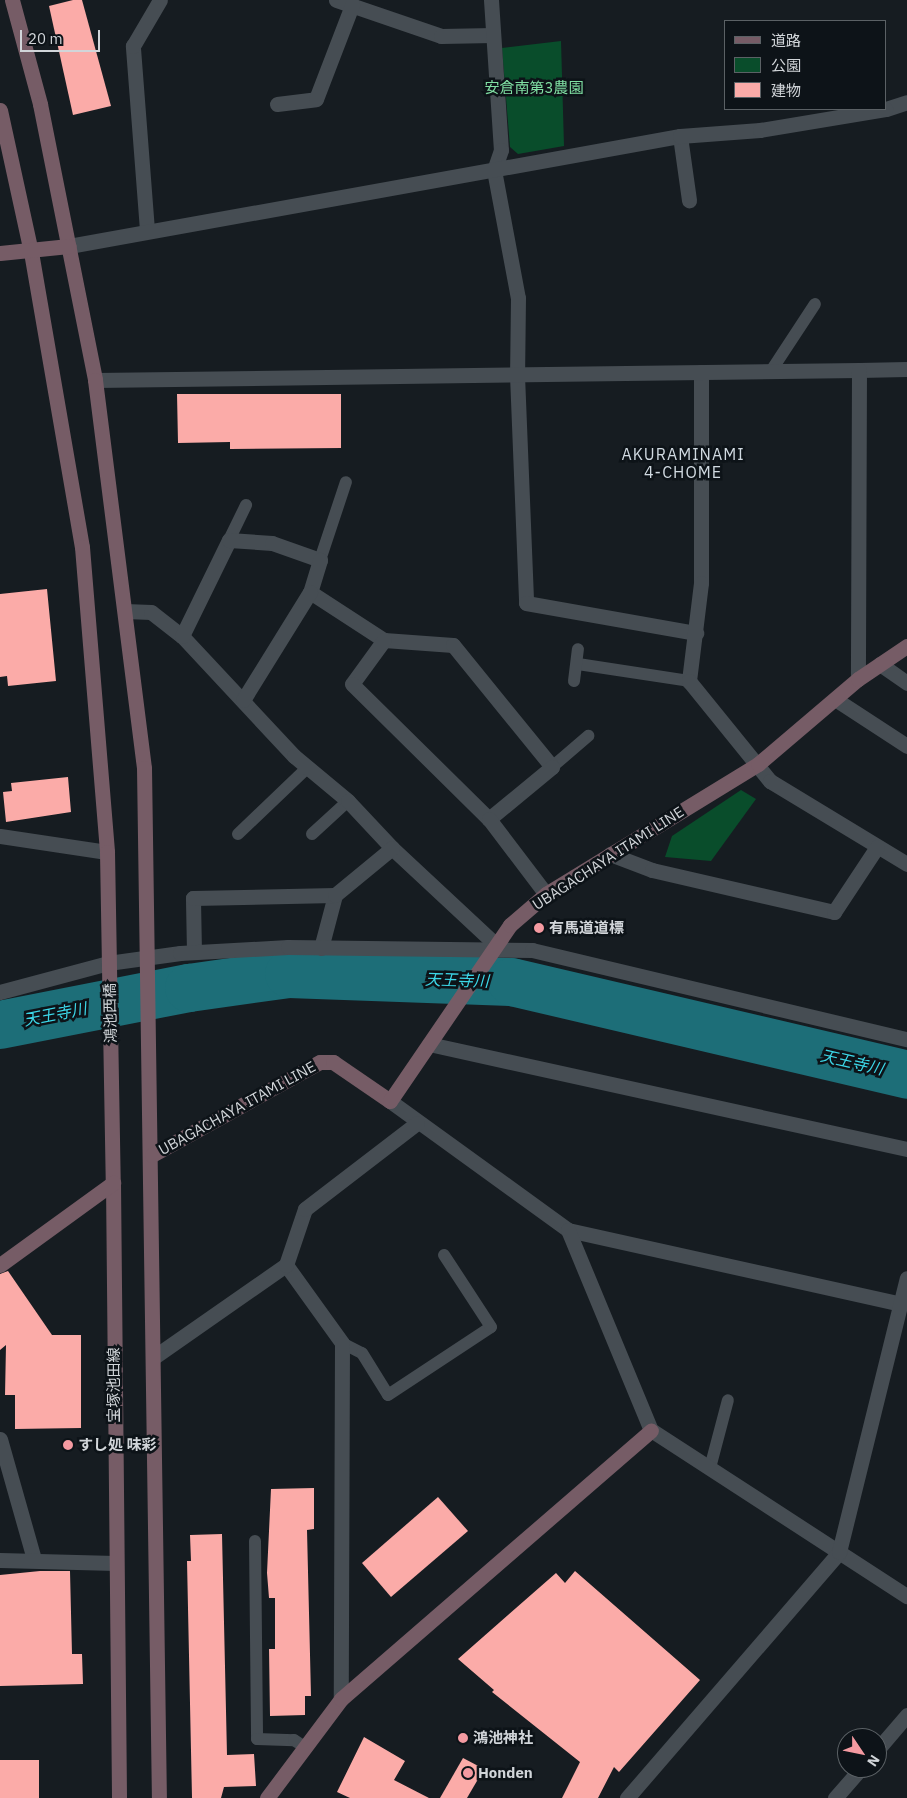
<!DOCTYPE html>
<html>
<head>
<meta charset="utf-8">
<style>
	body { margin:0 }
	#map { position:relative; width:907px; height:1798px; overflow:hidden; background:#161c21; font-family:"IBM Plex Sans","Noto Sans JP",sans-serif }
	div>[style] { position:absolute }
	.green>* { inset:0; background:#094d2b }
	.river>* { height:48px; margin:-24px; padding:0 24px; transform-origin:24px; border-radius:24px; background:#1d6e78 }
	.building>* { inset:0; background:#fbaba8 }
	.lane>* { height:12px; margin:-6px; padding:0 6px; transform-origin:6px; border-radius:6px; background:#464d53 }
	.street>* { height:15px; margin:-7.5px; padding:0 7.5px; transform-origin:7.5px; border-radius:7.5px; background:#464d53 }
	.secondary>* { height:15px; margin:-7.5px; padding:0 7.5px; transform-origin:7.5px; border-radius:7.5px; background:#765c66 }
	.dots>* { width:14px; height:14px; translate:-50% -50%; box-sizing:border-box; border:2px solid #0d1318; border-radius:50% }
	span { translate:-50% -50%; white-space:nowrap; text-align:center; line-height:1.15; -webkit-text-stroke:5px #0d1318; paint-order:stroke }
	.park-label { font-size:15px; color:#80dfa3 }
	.street-label { font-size:15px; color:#d1d5d9 }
	.poi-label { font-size:15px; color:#d1d5d9; font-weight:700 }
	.left { translate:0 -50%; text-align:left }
	.neighbourhood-label { font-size:16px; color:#d1dae1; letter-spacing:1px }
	.water-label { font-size:16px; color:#3cd6e7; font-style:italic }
	.legend { position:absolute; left:724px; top:20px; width:162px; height:90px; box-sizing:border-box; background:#0d1318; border:1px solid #5b6165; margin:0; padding:6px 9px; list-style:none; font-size:15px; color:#d1d5d9 }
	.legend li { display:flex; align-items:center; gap:10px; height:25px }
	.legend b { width:25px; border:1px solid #5b6165 }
	.north { position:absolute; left:837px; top:1728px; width:50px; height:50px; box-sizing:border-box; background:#0d1318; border:1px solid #5b6165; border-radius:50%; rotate:124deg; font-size:14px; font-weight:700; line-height:20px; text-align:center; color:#d1d5d9 }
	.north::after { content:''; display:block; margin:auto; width:18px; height:22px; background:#f49aa1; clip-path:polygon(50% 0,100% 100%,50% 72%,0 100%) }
	.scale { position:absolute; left:20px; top:30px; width:80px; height:22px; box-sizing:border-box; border:2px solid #d1d5d9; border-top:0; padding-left:6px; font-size:15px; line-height:18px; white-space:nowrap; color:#d1d5d9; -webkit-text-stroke:4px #0d1318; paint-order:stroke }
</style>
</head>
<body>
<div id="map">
	<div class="green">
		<i style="clip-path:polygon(561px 41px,564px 146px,518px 154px,510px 147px,502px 48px)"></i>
		<i style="clip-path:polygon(741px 790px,756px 799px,711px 861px,665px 857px,672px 836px)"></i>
	</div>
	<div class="river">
		<i style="left:0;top:1025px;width:193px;rotate:-11.1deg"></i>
		<i style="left:189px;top:988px;width:101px;rotate:-8deg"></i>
		<i style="left:289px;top:974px;width:223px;rotate:2.1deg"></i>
		<i style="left:512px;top:982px;width:406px;rotate:13.2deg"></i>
	</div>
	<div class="building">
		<i style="clip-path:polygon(73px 0,82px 0,111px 106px,73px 115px,49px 6px)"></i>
		<i style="clip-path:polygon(177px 394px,341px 394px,341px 448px,230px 449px,230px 442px,178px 443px)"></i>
		<i style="clip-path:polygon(47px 589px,56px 681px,8px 686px,7px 676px,0 677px,0 594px)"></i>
		<i style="clip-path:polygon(68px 777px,71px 812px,6px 822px,3px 792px,12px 791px,11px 783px)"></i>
		<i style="clip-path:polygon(8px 1271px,52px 1335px,81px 1335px,81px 1428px,15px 1429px,15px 1395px,5px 1395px,6px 1345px,0 1350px,0 1274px)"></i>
		<i style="clip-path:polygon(314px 1488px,314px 1529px,307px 1530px,311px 1696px,305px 1696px,305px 1715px,270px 1716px,269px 1649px,275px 1649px,275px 1598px,269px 1598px,267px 1573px,271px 1489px)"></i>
		<i style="clip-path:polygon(438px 1497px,468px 1531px,391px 1597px,362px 1563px)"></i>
		<i style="clip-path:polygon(222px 1534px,227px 1755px,254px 1754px,256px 1786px,224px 1787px,221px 1798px,192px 1798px,187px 1561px,191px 1561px,190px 1535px)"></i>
		<i style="clip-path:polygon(40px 1571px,70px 1571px,72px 1654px,82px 1654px,83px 1684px,0 1686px,0 1575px)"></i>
		<i style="clip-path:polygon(575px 1571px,700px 1680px,619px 1772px,614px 1767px,598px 1798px,562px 1798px,580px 1762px,492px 1692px,494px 1690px,458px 1659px,556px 1573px,565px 1583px)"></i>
		<i style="clip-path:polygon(364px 1737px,405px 1761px,394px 1780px,429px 1798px,350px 1798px,337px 1792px)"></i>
		<i style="clip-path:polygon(463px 1758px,484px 1769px,467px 1798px,440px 1798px)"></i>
		<i style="clip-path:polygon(0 1760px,39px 1760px,39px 1798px,0 1798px)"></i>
	</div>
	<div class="lane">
		<i style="left:771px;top:371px;width:80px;rotate:-56.7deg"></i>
		<i style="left:229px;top:540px;width:39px;rotate:-64deg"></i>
		<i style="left:320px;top:560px;width:82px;rotate:-71.6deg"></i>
		<i style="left:578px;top:664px;width:112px;rotate:8.7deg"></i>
		<i style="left:574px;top:681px;width:32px;rotate:-83deg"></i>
		<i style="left:552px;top:767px;width:48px;rotate:-40.7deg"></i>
		<i style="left:238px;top:834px;width:95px;rotate:-43.7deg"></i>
		<i style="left:312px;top:834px;width:49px;rotate:-42.5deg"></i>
		<i style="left:342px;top:1343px;width:22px;rotate:27deg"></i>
		<i style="left:362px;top:1353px;width:49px;rotate:58.2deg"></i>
		<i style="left:388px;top:1395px;width:123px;rotate:-33.4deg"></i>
		<i style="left:491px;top:1327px;width:86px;rotate:-123.1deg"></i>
		<i style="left:710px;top:1468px;width:70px;rotate:-75.2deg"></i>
		<i style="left:255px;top:1541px;width:198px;rotate:89.4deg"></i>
		<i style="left:257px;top:1739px;width:37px;rotate:2deg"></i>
		<i style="left:294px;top:1740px;width:14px;rotate:34deg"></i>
	</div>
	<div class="street">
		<i style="left:336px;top:0;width:111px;rotate:18.9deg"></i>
		<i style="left:441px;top:36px;width:52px;rotate:-1.1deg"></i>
		<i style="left:491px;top:0;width:150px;rotate:86.2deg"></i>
		<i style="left:501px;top:150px;width:21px;rotate:109deg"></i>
		<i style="left:494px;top:170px;width:130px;rotate:79.4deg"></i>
		<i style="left:518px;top:298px;width:77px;rotate:90.7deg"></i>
		<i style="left:517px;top:375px;width:228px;rotate:87.7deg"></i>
		<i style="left:526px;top:603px;width:173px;rotate:10deg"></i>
		<i style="left:277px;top:104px;width:39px;rotate:-7deg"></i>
		<i style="left:316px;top:99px;width:101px;rotate:-69deg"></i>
		<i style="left:886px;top:109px;width:22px;rotate:-18deg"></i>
		<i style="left:680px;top:136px;width:65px;rotate:82deg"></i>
		<i style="left:147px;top:230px;width:185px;rotate:-94.4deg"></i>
		<i style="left:133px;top:46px;width:53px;rotate:-59.6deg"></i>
		<i style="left:69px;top:246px;width:621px;rotate:-10.21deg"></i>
		<i style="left:680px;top:136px;width:80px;rotate:-4.3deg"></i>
		<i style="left:760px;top:130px;width:127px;rotate:-9.5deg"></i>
		<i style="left:859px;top:370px;width:48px;rotate:-1.2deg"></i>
		<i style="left:701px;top:372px;width:211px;rotate:90deg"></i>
		<i style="left:701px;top:583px;width:99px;rotate:97deg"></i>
		<i style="left:689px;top:681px;width:129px;rotate:51deg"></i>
		<i style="left:770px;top:781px;width:160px;rotate:31.2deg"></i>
		<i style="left:95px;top:380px;width:764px;rotate:-0.75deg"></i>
		<i style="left:859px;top:370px;width:309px;rotate:90.2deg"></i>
		<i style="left:310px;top:592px;width:88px;rotate:33deg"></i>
		<i style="left:384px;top:640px;width:69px;rotate:4.1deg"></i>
		<i style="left:453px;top:645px;width:157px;rotate:50.9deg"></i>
		<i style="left:552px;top:767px;width:82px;rotate:140.5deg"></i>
		<i style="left:125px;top:611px;width:26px;rotate:2deg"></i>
		<i style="left:151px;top:612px;width:39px;rotate:38deg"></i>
		<i style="left:182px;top:636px;width:164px;rotate:47deg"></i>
		<i style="left:294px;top:756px;width:70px;rotate:39.8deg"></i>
		<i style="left:348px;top:801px;width:64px;rotate:46.9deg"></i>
		<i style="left:392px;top:848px;width:142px;rotate:43deg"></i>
		<i style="left:182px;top:636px;width:107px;rotate:-63.9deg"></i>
		<i style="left:229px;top:540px;width:43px;rotate:4deg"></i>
		<i style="left:272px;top:543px;width:51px;rotate:19.5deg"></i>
		<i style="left:320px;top:560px;width:34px;rotate:107deg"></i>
		<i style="left:310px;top:592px;width:127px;rotate:121.8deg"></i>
		<i style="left:384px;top:640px;width:54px;rotate:126deg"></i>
		<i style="left:352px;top:684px;width:192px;rotate:44.6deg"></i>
		<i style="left:489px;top:819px;width:94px;rotate:52.8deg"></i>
		<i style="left:880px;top:664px;width:33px;rotate:35deg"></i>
		<i style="left:835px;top:699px;width:86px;rotate:33.1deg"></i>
		<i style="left:0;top:836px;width:108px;rotate:8.5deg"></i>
		<i style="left:610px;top:854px;width:45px;rotate:20.9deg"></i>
		<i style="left:652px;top:870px;width:187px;rotate:13deg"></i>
		<i style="left:834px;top:912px;width:78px;rotate:-56.5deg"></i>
		<i style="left:321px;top:948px;width:55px;rotate:-75.2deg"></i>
		<i style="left:194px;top:952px;width:54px;rotate:-91.1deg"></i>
		<i style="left:193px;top:898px;width:142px;rotate:-1.2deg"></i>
		<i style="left:335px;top:895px;width:74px;rotate:-39.5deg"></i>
		<i style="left:0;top:992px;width:112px;rotate:-15deg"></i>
		<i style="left:108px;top:963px;width:73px;rotate:-7.9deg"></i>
		<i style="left:180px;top:953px;width:108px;rotate:-3.2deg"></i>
		<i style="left:288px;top:947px;width:244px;rotate:0.7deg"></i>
		<i style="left:532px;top:950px;width:385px;rotate:13.4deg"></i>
		<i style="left:429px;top:1044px;width:489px;rotate:12.4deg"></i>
		<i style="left:390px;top:1101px;width:220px;rotate:35.9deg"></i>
		<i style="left:568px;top:1230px;width:341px;rotate:12.5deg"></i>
		<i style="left:568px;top:1230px;width:217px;rotate:67.5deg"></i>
		<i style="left:651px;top:1430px;width:305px;rotate:33deg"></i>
		<i style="left:286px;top:1265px;width:96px;rotate:54.3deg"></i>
		<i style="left:342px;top:1343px;width:356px;rotate:90.2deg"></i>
		<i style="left:154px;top:1357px;width:161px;rotate:-34.9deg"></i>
		<i style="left:286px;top:1265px;width:59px;rotate:-71.3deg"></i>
		<i style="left:305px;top:1209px;width:141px;rotate:-37.5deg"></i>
		<i style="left:0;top:1439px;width:125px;rotate:74.2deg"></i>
		<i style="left:0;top:1560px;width:115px;rotate:1.5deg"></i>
		<i style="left:877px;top:1750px;width:46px;rotate:-49.4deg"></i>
		<i style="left:627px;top:1798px;width:325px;rotate:-49.2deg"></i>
		<i style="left:839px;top:1552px;width:282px;rotate:-76.1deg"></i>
		<i style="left:835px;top:1798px;width:40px;rotate:-49deg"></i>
	</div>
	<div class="secondary">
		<i style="left:12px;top:0;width:108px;rotate:74.9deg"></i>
		<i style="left:40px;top:104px;width:281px;rotate:78.7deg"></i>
		<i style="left:95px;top:380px;width:391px;rotate:82.8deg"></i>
		<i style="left:144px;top:768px;width:1030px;rotate:89.17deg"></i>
		<i style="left:0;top:110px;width:145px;rotate:77.7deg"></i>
		<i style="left:31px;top:252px;width:299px;rotate:80.2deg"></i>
		<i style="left:82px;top:547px;width:306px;rotate:85.3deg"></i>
		<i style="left:107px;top:852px;width:331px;rotate:89deg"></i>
		<i style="left:113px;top:1183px;width:615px;rotate:89.44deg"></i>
		<i style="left:0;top:253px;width:69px;rotate:-5.8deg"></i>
		<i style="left:152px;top:1155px;width:192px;rotate:-29deg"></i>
		<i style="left:320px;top:1062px;width:13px"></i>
		<i style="left:333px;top:1062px;width:69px;rotate:34.4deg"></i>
		<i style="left:390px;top:1101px;width:213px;rotate:-55.7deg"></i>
		<i style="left:510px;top:925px;width:48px;rotate:-40.7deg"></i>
		<i style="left:546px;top:894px;width:249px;rotate:-31.5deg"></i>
		<i style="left:758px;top:764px;width:131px;rotate:-40.4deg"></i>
		<i style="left:858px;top:679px;width:59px;rotate:-34deg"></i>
		<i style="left:0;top:1265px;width:140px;rotate:-36deg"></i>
		<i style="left:267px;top:1798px;width:124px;rotate:-53.2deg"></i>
		<i style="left:341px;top:1699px;width:410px;rotate:-40.9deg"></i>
	</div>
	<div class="dots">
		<i style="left:539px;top:928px;background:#f49aa1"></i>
		<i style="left:68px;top:1445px;background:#f49aa1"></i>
		<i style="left:463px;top:1738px;background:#f49aa1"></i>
		<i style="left:468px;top:1773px;background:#f49aa1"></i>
	</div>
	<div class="park-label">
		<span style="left:534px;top:88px">安倉南第3農園</span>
	</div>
	<div class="street-label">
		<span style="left:608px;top:858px;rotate:-33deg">UBAGACHAYA ITAMI LINE</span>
		<span style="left:110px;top:1013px;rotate:-91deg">鴻池西橋</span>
		<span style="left:237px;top:1108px;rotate:-29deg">UBAGACHAYA ITAMI LINE</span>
		<span style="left:114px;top:1385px;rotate:-90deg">宝塚池田線</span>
	</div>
	<div class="poi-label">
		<span class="left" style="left:549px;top:928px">有馬道道標</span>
		<span class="left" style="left:78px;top:1445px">すし処 味彩</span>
		<span class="left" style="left:473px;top:1738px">鴻池神社</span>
		<span class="left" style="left:478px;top:1773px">Honden</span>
	</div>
	<div class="neighbourhood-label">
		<span style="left:683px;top:463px">AKURAMINAMI<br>4-CHOME</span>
	</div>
	<div class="water-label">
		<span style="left:457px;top:980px;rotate:2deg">天王寺川</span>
		<span style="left:55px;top:1014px;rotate:-11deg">天王寺川</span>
		<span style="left:852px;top:1062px;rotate:13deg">天王寺川</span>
	</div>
	<ul class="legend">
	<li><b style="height:6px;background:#765c66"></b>道路</li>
	<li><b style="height:14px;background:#094d2b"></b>公園</li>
	<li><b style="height:14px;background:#fbaba8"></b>建物</li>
	</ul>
	<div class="north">N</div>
	<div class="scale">20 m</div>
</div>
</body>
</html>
